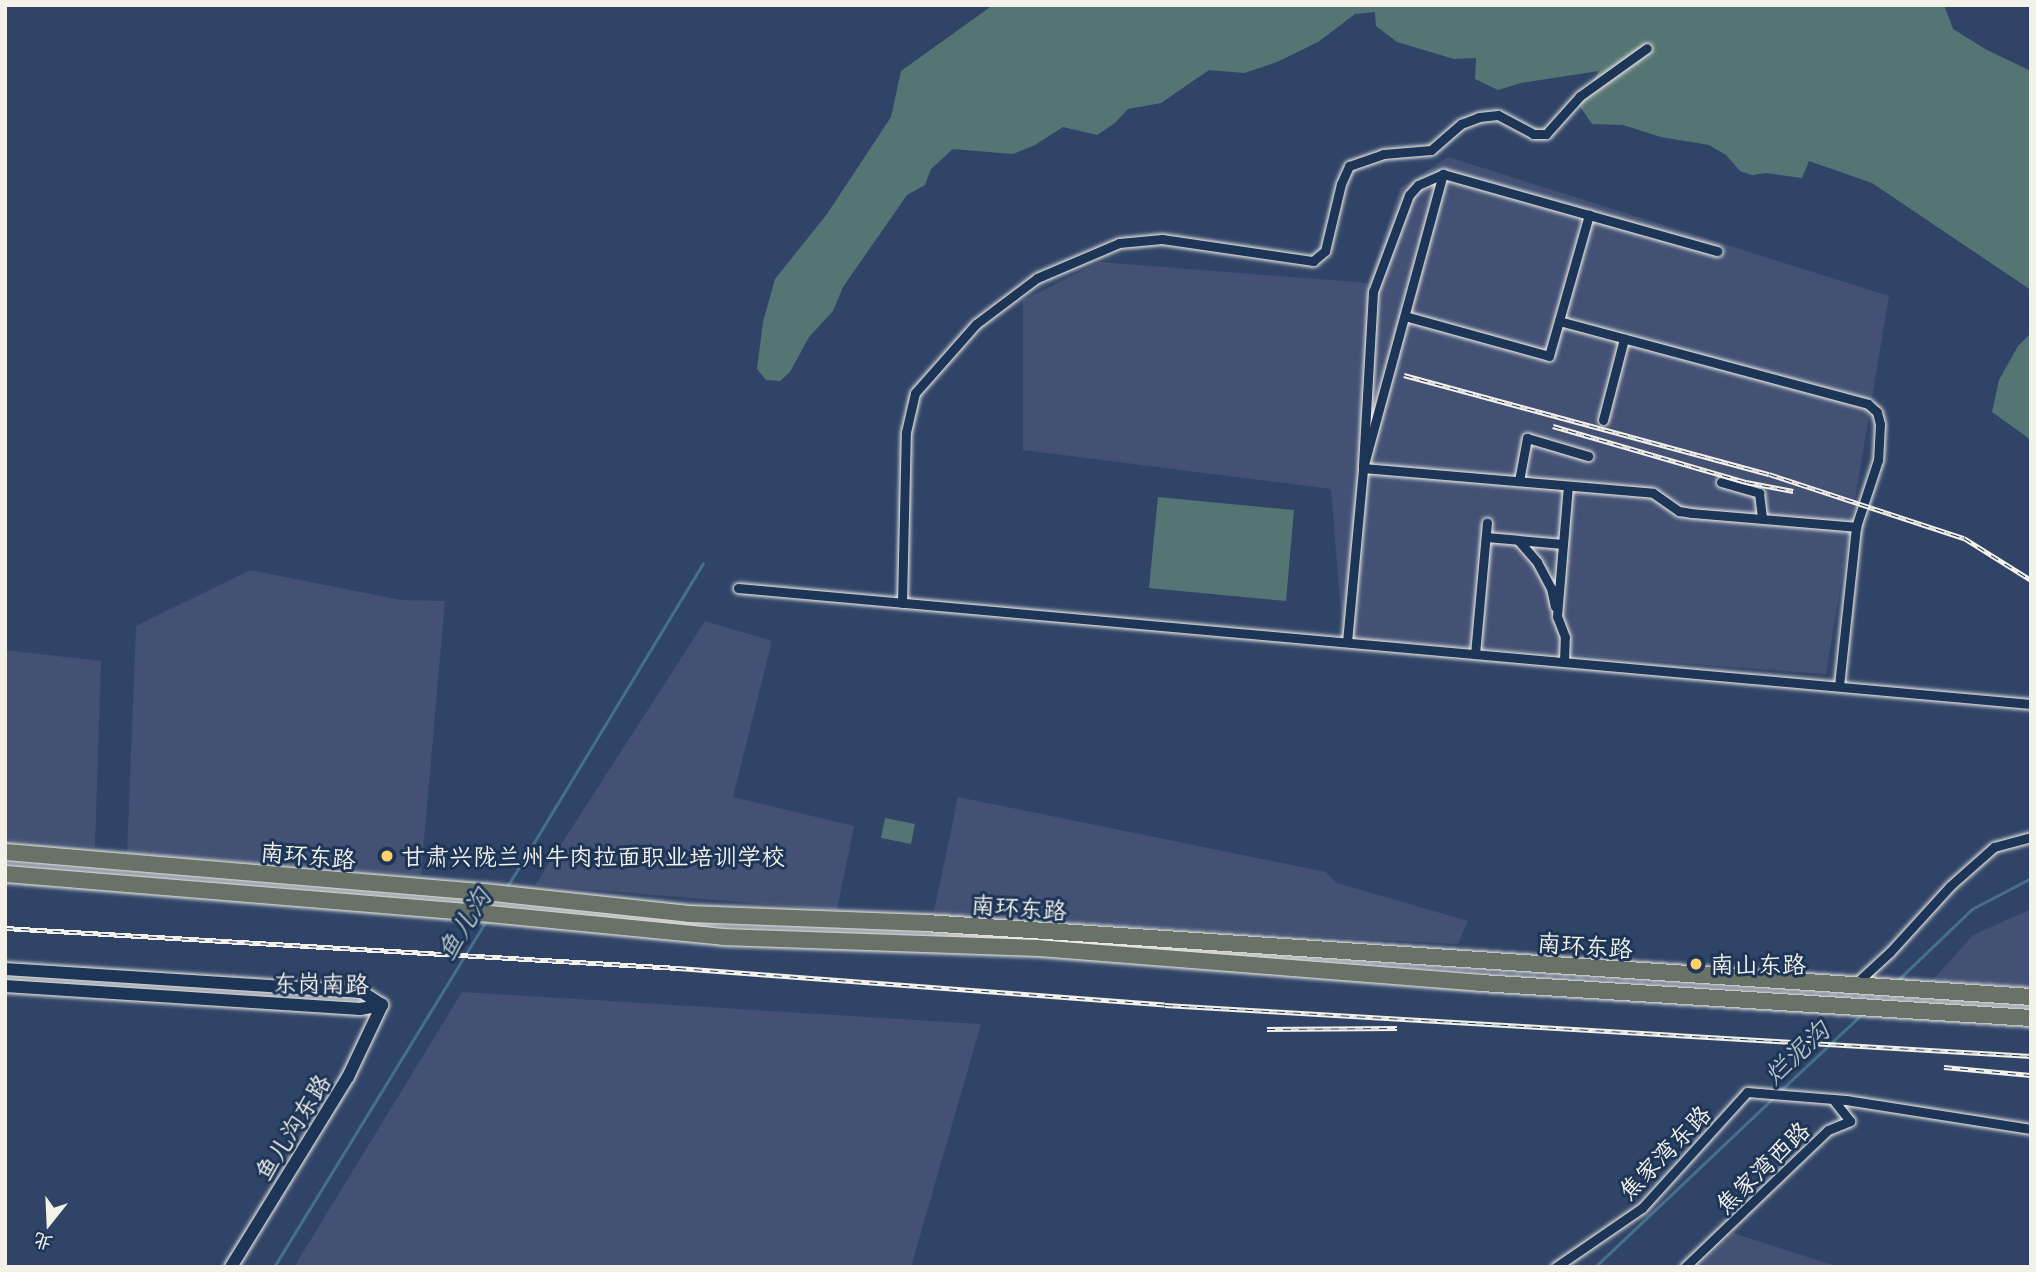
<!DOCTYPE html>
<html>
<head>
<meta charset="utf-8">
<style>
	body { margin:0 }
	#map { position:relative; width:2036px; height:1272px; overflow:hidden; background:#304467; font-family:"Playpen Sans","LXGW WenKai TC",sans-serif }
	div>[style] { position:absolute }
	.built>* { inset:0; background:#425174 }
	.green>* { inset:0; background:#557574 }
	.stream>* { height:2.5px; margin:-1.25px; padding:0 1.25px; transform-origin:1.25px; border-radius:1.25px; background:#456f8b }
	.roads { filter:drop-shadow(0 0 2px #f4f1e8) drop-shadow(0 0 2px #f4f1e8) }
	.street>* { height:9px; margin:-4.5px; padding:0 4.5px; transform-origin:4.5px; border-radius:4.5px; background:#1d3557 }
	.secondary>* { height:12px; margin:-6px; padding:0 6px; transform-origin:6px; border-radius:6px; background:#1d3557 }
	.highway>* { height:16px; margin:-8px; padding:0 8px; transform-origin:8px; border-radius:8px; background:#687266 }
	.rail>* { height:5px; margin-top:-2.5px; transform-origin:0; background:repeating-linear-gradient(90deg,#1d3557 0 8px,#f4f1e8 0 16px); box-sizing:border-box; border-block:2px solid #f4f1e8 }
	.dots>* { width:19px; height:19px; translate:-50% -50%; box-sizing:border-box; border:4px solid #1d3557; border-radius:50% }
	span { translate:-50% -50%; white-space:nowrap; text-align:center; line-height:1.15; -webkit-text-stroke:6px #1d3557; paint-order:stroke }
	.street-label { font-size:24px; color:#f4f1e8 }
	.poi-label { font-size:24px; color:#f4f1e8 }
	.left { translate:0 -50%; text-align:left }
	.water-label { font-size:26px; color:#b7c4c7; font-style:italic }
	.frame { position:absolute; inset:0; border:7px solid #f4f1e8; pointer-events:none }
	.north { position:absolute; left:14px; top:1188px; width:70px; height:70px; -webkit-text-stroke:5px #1d3557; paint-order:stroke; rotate:198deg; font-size:19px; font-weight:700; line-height:28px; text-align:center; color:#f4f1e8 }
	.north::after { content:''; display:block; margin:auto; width:24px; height:32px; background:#f4f1e8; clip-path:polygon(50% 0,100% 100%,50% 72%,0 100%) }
</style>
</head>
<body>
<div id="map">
	<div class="built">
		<i style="clip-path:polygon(1448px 157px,1889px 296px,1826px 674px,1343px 638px,1331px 489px,1023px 450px,1023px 300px,1100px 262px,1368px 283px,1400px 188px)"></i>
		<i style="clip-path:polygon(250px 570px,401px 600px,445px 601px,421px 875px,127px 853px,136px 626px)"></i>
		<i style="clip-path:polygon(705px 621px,772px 641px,733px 797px,854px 826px,837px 910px,535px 885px)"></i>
		<i style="clip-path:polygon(5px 650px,101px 661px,95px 847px,5px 840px)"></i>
		<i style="clip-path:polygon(958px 797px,1326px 872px,1337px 883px,1468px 921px,1458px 944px,933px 916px)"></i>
		<i style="clip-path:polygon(2031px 909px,2031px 988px,1932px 981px,1973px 935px)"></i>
		<i style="clip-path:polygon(462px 992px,981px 1024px,911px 1267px,294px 1267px)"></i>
		<i style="clip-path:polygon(1733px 1233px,1839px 1267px,1697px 1267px)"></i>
	</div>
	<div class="green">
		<i style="clip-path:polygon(993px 5px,1944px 5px,1953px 29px,1987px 50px,2031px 71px,2031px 290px,1872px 183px,1809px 161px,1802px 178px,1766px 173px,1752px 175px,1740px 171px,1726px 155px,1709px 145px,1661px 137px,1623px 125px,1592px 124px,1579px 105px,1599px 71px,1521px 83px,1498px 90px,1475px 79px,1476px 58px,1454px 59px,1397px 42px,1376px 26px,1375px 12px,1355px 14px,1318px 42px,1277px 62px,1244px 73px,1209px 70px,1161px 103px,1128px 109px,1115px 123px,1097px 135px,1063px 127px,1035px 145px,1013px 154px,953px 149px,931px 169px,925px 185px,907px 195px,843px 287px,833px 311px,809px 337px,790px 372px,780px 381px,766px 380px,757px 369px,763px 322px,775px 279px,827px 214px,891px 117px,901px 71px)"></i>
		<i style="clip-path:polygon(2031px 333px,2031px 440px,1992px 412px,1999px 380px,2018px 346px)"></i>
		<i style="clip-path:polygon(1158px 497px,1294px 510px,1286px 601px,1149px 588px)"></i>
		<i style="clip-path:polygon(885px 818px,915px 824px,911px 844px,881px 838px)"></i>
	</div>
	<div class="stream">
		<i style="left:507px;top:887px;width:378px;rotate:-58.8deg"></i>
		<i style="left:1896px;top:982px;width:105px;rotate:-43.8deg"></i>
		<i style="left:1972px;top:909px;width:67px;rotate:-27.7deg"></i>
		<i style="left:1779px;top:1092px;width:115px;rotate:-43.2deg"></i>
		<i style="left:274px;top:1267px;width:408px;rotate:-58.5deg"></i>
		<i style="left:1595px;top:1267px;width:247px;rotate:-43.5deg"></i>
	</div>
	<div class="roads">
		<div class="street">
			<i style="left:1443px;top:174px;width:285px;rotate:15.7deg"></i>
			<i style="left:1405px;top:316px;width:149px;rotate:15.5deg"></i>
			<i style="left:1549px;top:356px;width:147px;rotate:-74.2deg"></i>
			<i style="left:1559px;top:321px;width:320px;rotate:15deg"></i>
			<i style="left:1868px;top:404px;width:12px;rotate:42deg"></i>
			<i style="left:1877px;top:412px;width:12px;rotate:76deg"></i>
			<i style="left:1880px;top:424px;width:36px;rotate:93deg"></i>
			<i style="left:1878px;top:460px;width:71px;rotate:108.2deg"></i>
			<i style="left:1856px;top:527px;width:160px;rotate:96.1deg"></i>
			<i style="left:1603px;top:420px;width:84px;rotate:-75.5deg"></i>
			<i style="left:1519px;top:481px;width:44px;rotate:-79.5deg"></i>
			<i style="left:1527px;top:438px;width:64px;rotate:16.4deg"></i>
			<i style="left:1721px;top:482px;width:40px;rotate:16deg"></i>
			<i style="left:1759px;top:493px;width:26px;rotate:83deg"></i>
			<i style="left:1486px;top:537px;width:32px;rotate:5deg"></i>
			<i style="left:1518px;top:540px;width:29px;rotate:49deg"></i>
			<i style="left:1537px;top:562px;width:30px;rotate:62deg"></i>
			<i style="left:1551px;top:588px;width:19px;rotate:78deg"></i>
			<i style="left:1518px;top:540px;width:45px;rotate:5.1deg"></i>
			<i style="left:738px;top:588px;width:1298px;rotate:5.13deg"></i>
			<i style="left:902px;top:603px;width:171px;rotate:-88.7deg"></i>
			<i style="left:906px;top:432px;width:40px;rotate:-77deg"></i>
			<i style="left:915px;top:393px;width:92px;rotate:-48.5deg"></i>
			<i style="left:976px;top:324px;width:76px;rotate:-37deg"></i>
			<i style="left:1037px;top:278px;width:89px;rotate:-23.1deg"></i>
			<i style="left:1119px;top:243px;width:43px;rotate:-5.3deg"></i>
			<i style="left:1162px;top:239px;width:153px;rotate:8.3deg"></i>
			<i style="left:1313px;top:261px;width:16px;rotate:-40deg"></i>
			<i style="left:1325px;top:251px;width:69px;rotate:-76.6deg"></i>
			<i style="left:1341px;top:184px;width:20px;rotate:-66deg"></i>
			<i style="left:1349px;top:166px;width:36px;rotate:-19deg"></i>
			<i style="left:1383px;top:154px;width:48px;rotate:-4.8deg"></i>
			<i style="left:1431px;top:150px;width:40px;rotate:-41deg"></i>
			<i style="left:1461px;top:124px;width:19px;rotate:-21deg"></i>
			<i style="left:1479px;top:117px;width:19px;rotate:-6deg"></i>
			<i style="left:1498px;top:115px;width:40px;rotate:28deg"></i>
			<i style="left:1533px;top:134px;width:13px"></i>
			<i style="left:1546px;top:134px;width:51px;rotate:-48.2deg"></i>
			<i style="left:1580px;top:96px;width:82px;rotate:-35.6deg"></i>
			<i style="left:1347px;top:642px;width:175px;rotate:-84.7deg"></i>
			<i style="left:1363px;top:468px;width:305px;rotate:-74.8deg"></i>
			<i style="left:1443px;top:174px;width:27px;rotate:156deg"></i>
			<i style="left:1418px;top:185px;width:13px;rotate:132deg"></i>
			<i style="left:1409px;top:195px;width:103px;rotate:110.4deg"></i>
			<i style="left:1373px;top:292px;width:176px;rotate:93.3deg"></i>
			<i style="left:1363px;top:468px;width:291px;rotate:4.9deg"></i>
			<i style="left:1653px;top:493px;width:32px;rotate:35deg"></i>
			<i style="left:1679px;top:511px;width:12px;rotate:9deg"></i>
			<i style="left:1691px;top:513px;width:166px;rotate:4.8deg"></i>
			<i style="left:1475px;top:654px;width:132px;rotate:-84.8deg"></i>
			<i style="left:1564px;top:661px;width:24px;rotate:-88deg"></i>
			<i style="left:1565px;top:637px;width:22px;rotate:-111deg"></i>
			<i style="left:1557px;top:616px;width:130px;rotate:-85.2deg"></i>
			<i style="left:1853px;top:986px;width:50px;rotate:-42.6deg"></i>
			<i style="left:1890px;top:952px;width:89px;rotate:-47.7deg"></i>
			<i style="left:1950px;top:886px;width:59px;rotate:-41.6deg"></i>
			<i style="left:1994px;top:847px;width:38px;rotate:-15deg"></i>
			<i style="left:1556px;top:1267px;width:104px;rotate:-34.5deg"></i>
			<i style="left:1642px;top:1208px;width:156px;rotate:-47.8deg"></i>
			<i style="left:1747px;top:1092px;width:99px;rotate:4.6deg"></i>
			<i style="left:1846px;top:1100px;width:187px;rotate:8.9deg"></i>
			<i style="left:1685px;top:1267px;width:198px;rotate:-43.8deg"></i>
			<i style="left:1828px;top:1130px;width:24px;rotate:-22deg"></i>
			<i style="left:1850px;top:1121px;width:28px;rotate:-128deg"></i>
		</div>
		<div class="secondary">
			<i style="left:5px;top:969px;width:358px;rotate:3.7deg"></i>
			<i style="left:362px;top:992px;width:24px;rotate:33deg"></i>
			<i style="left:5px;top:986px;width:356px;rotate:3.7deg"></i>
			<i style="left:360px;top:1009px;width:22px;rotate:-10deg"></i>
			<i style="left:231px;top:1267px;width:223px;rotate:-58.4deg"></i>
			<i style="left:348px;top:1077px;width:80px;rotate:-64.7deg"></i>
		</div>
		<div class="highway">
			<i style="left:5px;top:852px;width:481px;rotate:4.8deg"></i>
			<i style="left:484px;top:892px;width:206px;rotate:6.1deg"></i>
			<i style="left:689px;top:914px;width:237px;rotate:2.2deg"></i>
			<i style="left:926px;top:923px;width:1107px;rotate:3.83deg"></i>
			<i style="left:5px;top:874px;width:477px;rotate:4.7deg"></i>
			<i style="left:480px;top:913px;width:244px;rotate:5.6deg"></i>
			<i style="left:723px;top:937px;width:315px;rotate:2deg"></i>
			<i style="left:1038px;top:948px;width:444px;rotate:4.5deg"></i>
			<i style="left:1481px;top:983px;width:551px;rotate:3.64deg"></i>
		</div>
	</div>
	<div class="rail">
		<i style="left:1404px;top:375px;width:378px;rotate:15.2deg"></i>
		<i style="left:1769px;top:474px;width:205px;rotate:18.2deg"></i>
		<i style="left:1964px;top:538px;width:79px;rotate:32.1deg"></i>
		<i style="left:1553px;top:426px;width:201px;rotate:16.2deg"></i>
		<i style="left:1746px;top:482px;width:48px;rotate:10.8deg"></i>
		<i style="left:5px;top:928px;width:674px;rotate:3.4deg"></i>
		<i style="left:678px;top:968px;width:488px;rotate:4.3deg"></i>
		<i style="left:1165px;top:1005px;width:868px;rotate:3.37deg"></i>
		<i style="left:1267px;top:1029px;width:130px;rotate:-0.4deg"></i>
		<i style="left:1944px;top:1067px;width:87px;rotate:5.3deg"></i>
	</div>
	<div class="dots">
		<i style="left:387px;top:856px;background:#ffd166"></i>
		<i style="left:1696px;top:964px;background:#ffd166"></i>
	</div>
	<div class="street-label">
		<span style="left:308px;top:855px;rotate:5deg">南环东路</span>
		<span style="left:1019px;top:907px;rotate:4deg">南环东路</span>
		<span style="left:1585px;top:945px;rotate:4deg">南环东路</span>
		<span style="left:321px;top:983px;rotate:1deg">东岗南路</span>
		<span style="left:292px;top:1127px;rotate:-58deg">鱼儿沟东路</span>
		<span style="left:1664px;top:1152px;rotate:-46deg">焦家湾东路</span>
		<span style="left:1762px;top:1167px;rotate:-44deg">焦家湾西路</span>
	</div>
	<div class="poi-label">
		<span class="left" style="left:401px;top:856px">甘肃兴陇兰州牛肉拉面职业培训学校</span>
		<span class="left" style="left:1710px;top:964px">南山东路</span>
	</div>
	<div class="water-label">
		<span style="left:463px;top:924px;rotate:-59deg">鱼儿沟</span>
		<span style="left:1796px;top:1052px;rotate:-43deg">烂泥沟</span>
	</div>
	<div class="frame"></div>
	<div class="north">北</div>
</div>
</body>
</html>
